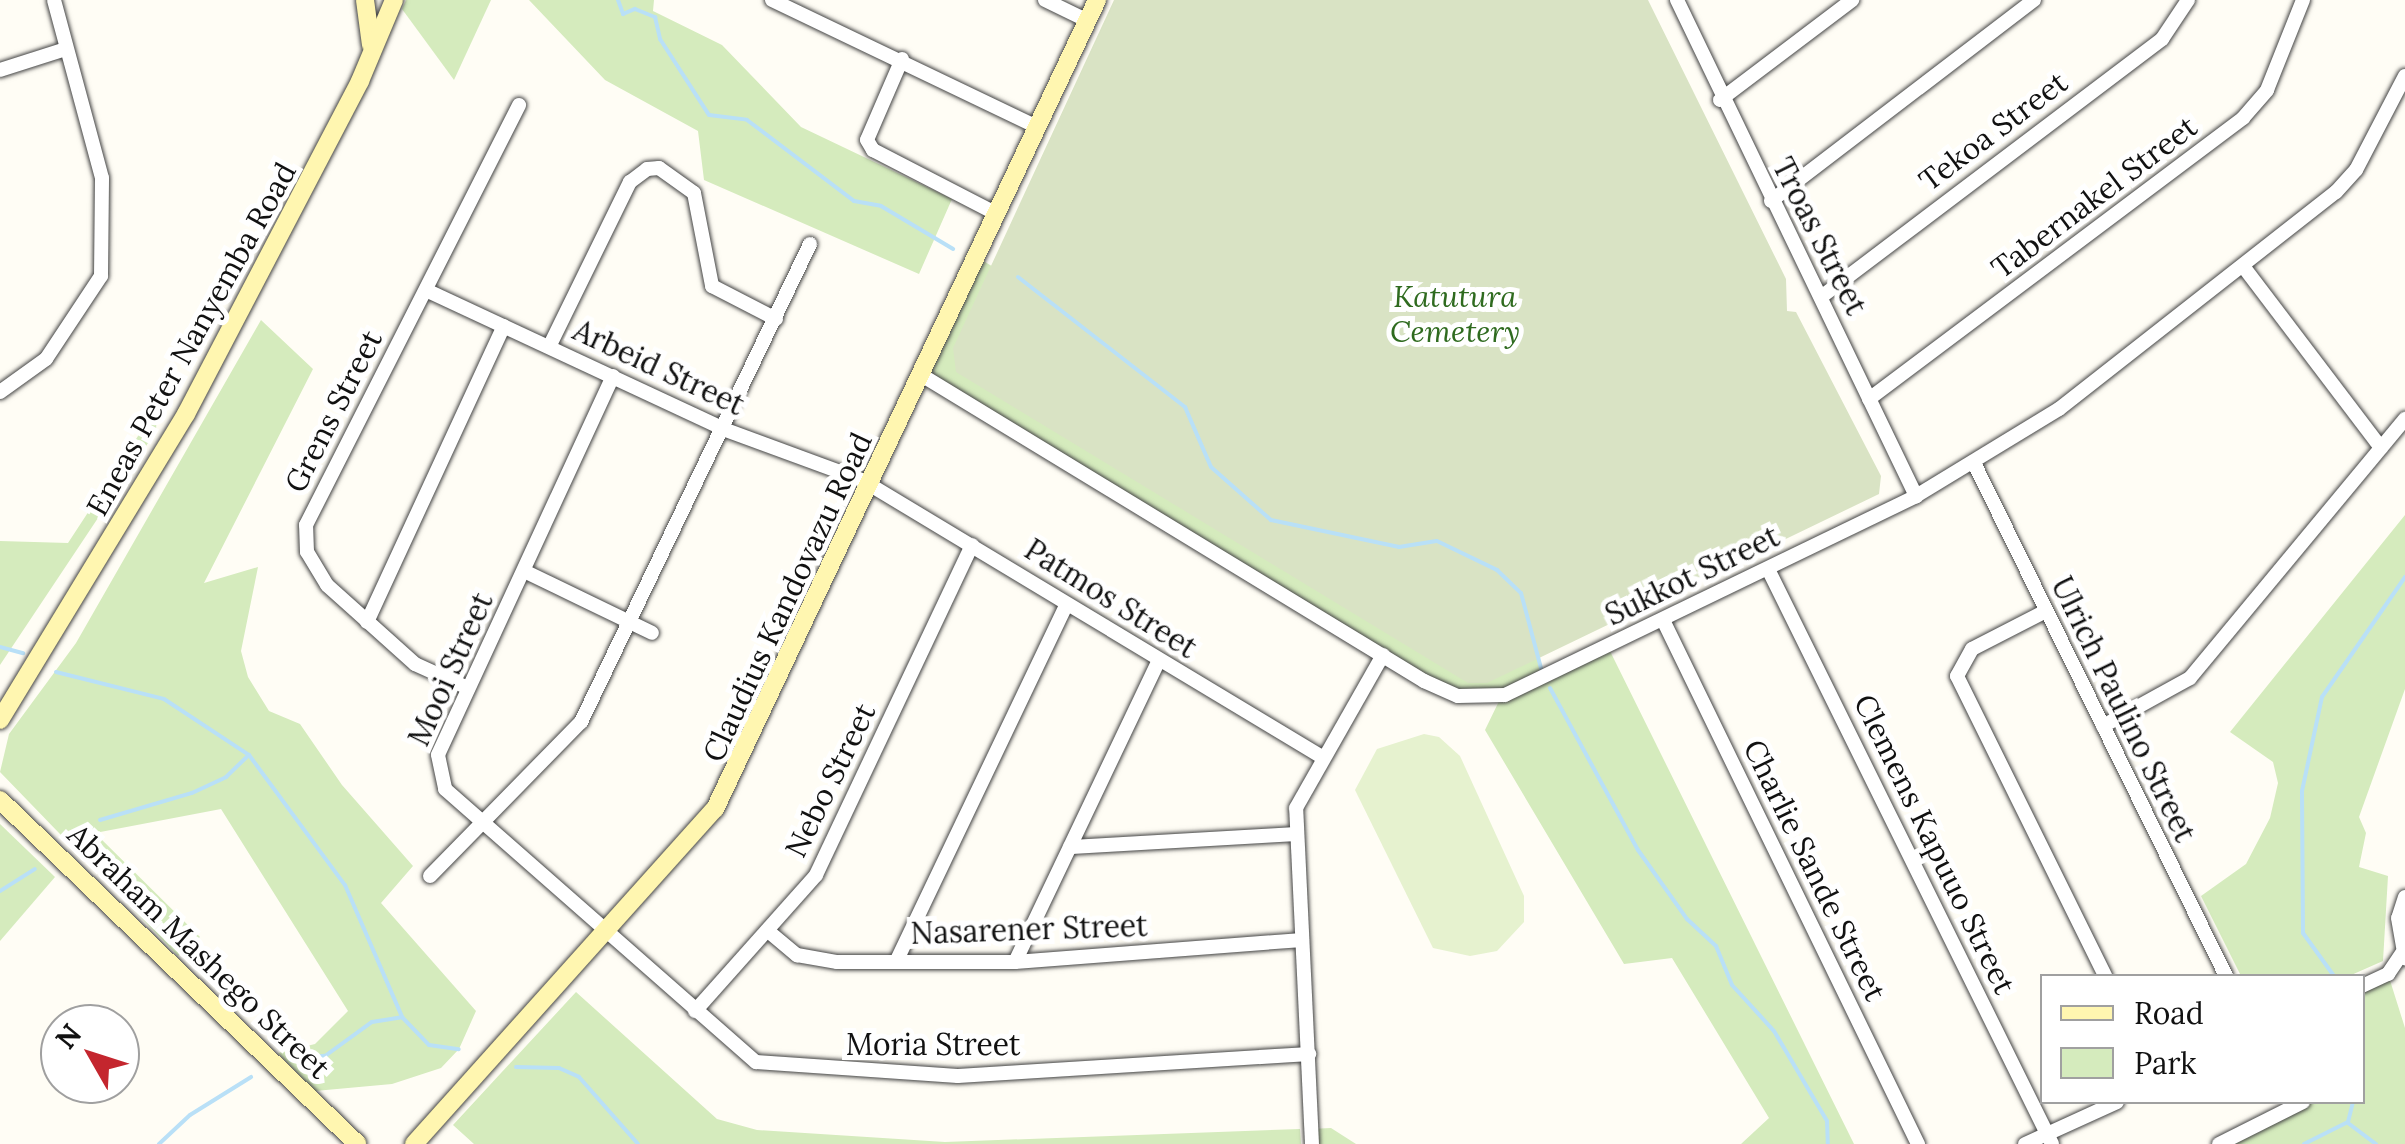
<!DOCTYPE html>
<html>
<head>
<meta charset="utf-8">
<style>
	body { margin:0 }
	#map { position:relative; width:2405px; height:1144px; overflow:hidden; background:#fffdf5; font-family:Lora,serif }
	div>[style] { position:absolute }
	.green>* { inset:0; background:#d5ebbd }
	.cemetery>* { inset:0; background:#d9e3c4 }
	.pitch>* { inset:0; background:#e6f2cf }
	.stream>* { height:4px; margin:-2px; padding:0 2px; transform-origin:2px; border-radius:2px; background:#b9e0f7 }
	.roads { filter:drop-shadow(0 0 2px #444) drop-shadow(0 0 2px #444) }
	.street>* { height:14px; margin:-7px; padding:0 7px; transform-origin:7px; border-radius:7px; background:#fff }
	.secondary>* { height:18px; margin:-9px; padding:0 9px; transform-origin:9px; border-radius:9px; background:#fff6b0 }
	span { translate:-50% -50%; white-space:nowrap; text-align:center; line-height:1.15; -webkit-text-stroke:10px #fff; paint-order:stroke }
	.street-label { font-size:30px; color:#111 }
	.park-label { font-size:30px; color:#2f6b1f; font-style:italic }
	.legend { position:absolute; left:2040px; top:974px; width:325px; height:130px; box-sizing:border-box; background:#fff; border:2px solid #a0a0a0; margin:0; padding:12px 18px; list-style:none; font-size:30px; color:#111 }
	.legend li { display:flex; align-items:center; gap:20px; height:50px }
	.legend b { width:50px; border:2px solid #a0a0a0 }
	.north { position:absolute; left:40px; top:1004px; width:100px; height:100px; box-sizing:border-box; background:#fff; border:2px solid #a0a0a0; border-radius:50%; rotate:309deg; font-size:28px; font-weight:700; line-height:40px; text-align:center; color:#111 }
	.north::after { content:''; display:block; margin:auto; width:35px; height:45px; background:#c4262e; clip-path:polygon(50% 0,100% 100%,50% 72%,0 100%) }
</style>
</head>
<body>
<div id="map">
	<div class="green">
		<i style="clip-path:polygon(406px 0,491px 0,454px 80px,402px 9px)"></i>
		<i style="clip-path:polygon(529px 0,654px 0,653px 11px,722px 45px,801px 127px,952px 199px,919px 274px,704px 180px,698px 131px,605px 80px)"></i>
		<i style="clip-path:polygon(977px 257px,1521px 593px,1542px 674px,1608px 647px,1854px 1144px,1741px 1144px,1769px 1118px,1672px 958px,1624px 964px,1485px 730px,1501px 697px,1458px 696px,923px 376px)"></i>
		<i style="clip-path:polygon(261px 320px,313px 369px,204px 583px,258px 567px,241px 651px,248px 677px,269px 711px,300px 724px,342px 785px,413px 866px,381px 903px,476px 1011px,459px 1049px,441px 1068px,392px 1084px,315px 1091px,278px 1053px,315px 1044px,348px 1011px,221px 809px,95px 833px,200px 937px,178px 956px,0 772px,9px 734px,76px 643px)"></i>
		<i style="clip-path:polygon(157px 407px,156px 431px,0 665px,0 541px,68px 543px)"></i>
		<i style="clip-path:polygon(2405px 515px,2405px 689px,2359px 817px,2366px 833px,2359px 867px,2388px 876px,2383px 961px,2349px 976px,2241px 976px,2201px 896px,2246px 864px,2270px 818px,2278px 783px,2273px 762px,2230px 732px)"></i>
		<i style="clip-path:polygon(0 824px,55px 877px,0 941px)"></i>
		<i style="clip-path:polygon(2388px 974px,2405px 1028px,2405px 1144px,2219px 1144px,2304px 1102px,2362px 1102px,2363px 986px)"></i>
		<i style="clip-path:polygon(576px 992px,717px 1119px,757px 1130px,945px 1142px,1300px 1129px,1301px 1144px,474px 1144px,453px 1125px)"></i>
		<i style="clip-path:polygon(1331px 1128px,1356px 1144px,1311px 1144px,1310px 1129px)"></i>
	</div>
	<div class="cemetery">
		<i style="clip-path:polygon(1114px 0,1648px 0,1786px 279px,1787px 311px,1796px 312px,1881px 476px,1879px 494px,1487px 683px,1468px 683px,956px 372px,953px 348px)"></i>
	</div>
	<div class="pitch">
		<i style="clip-path:polygon(1424px 734px,1439px 737px,1460px 756px,1524px 896px,1524px 922px,1497px 951px,1470px 956px,1433px 948px,1355px 790px,1377px 749px)"></i>
	</div>
	<div class="stream">
		<i style="left:618px;top:0;width:15px;rotate:70deg"></i>
		<i style="left:623px;top:14px;width:13px;rotate:-23deg"></i>
		<i style="left:635px;top:9px;width:22px;rotate:22deg"></i>
		<i style="left:655px;top:17px;width:23px;rotate:77deg"></i>
		<i style="left:660px;top:39px;width:90px;rotate:57.2deg"></i>
		<i style="left:709px;top:115px;width:38px;rotate:7deg"></i>
		<i style="left:747px;top:120px;width:134px;rotate:37.1deg"></i>
		<i style="left:854px;top:201px;width:27px;rotate:10deg"></i>
		<i style="left:881px;top:206px;width:84px;rotate:30.8deg"></i>
		<i style="left:1018px;top:277px;width:212px;rotate:37.9deg"></i>
		<i style="left:1185px;top:407px;width:65px;rotate:66.6deg"></i>
		<i style="left:1211px;top:467px;width:80px;rotate:41.5deg"></i>
		<i style="left:1271px;top:520px;width:131px;rotate:11.9deg"></i>
		<i style="left:1399px;top:547px;width:38px;rotate:-9deg"></i>
		<i style="left:1437px;top:541px;width:67px;rotate:25.8deg"></i>
		<i style="left:1497px;top:570px;width:33px;rotate:44deg"></i>
		<i style="left:1521px;top:593px;width:82px;rotate:75.1deg"></i>
		<i style="left:0;top:647px;width:24px;rotate:15deg"></i>
		<i style="left:56px;top:672px;width:111px;rotate:14deg"></i>
		<i style="left:164px;top:699px;width:102px;rotate:33.4deg"></i>
		<i style="left:249px;top:755px;width:162px;rotate:53.6deg"></i>
		<i style="left:345px;top:885px;width:144px;rotate:66.6deg"></i>
		<i style="left:402px;top:1017px;width:39px;rotate:46deg"></i>
		<i style="left:429px;top:1045px;width:30px;rotate:8deg"></i>
		<i style="left:1550px;top:688px;width:184px;rotate:61.5deg"></i>
		<i style="left:1638px;top:850px;width:85px;rotate:54.6deg"></i>
		<i style="left:1687px;top:919px;width:40px;rotate:43deg"></i>
		<i style="left:1716px;top:946px;width:42px;rotate:67.7deg"></i>
		<i style="left:1732px;top:985px;width:62px;rotate:47.6deg"></i>
		<i style="left:1774px;top:1031px;width:104px;rotate:59.5deg"></i>
		<i style="left:1827px;top:1121px;width:23px;rotate:88deg"></i>
		<i style="left:100px;top:820px;width:96px;rotate:-16.4deg"></i>
		<i style="left:192px;top:793px;width:38px;rotate:-25deg"></i>
		<i style="left:226px;top:777px;width:32px;rotate:-44deg"></i>
		<i style="left:0;top:891px;width:41px;rotate:-32.2deg"></i>
		<i style="left:2334px;top:976px;width:53px;rotate:-125.8deg"></i>
		<i style="left:2303px;top:933px;width:142px;rotate:-90.4deg"></i>
		<i style="left:2302px;top:791px;width:96px;rotate:-78deg"></i>
		<i style="left:2322px;top:697px;width:146px;rotate:-55.3deg"></i>
		<i style="left:291px;top:1060px;width:34px;rotate:-7deg"></i>
		<i style="left:325px;top:1056px;width:58px;rotate:-35.9deg"></i>
		<i style="left:372px;top:1022px;width:30px;rotate:-9deg"></i>
		<i style="left:516px;top:1067px;width:43px;rotate:1.3deg"></i>
		<i style="left:559px;top:1068px;width:22px;rotate:24deg"></i>
		<i style="left:579px;top:1077px;width:89px;rotate:48.6deg"></i>
		<i style="left:2348px;top:1123px;width:35px;rotate:37deg"></i>
		<i style="left:159px;top:1144px;width:42px;rotate:-43.1deg"></i>
		<i style="left:190px;top:1115px;width:72px;rotate:-31.9deg"></i>
		<i style="left:2304px;top:1144px;width:49px;rotate:-26.6deg"></i>
		<i style="left:2348px;top:1122px;width:21px;rotate:-76deg"></i>
	</div>
	<div class="roads">
		<div class="street">
			<i style="left:772px;top:0;width:294px;rotate:25.6deg"></i>
			<i style="left:1045px;top:0;width:48px;rotate:26deg"></i>
			<i style="left:1677px;top:0;width:551px;rotate:64.27deg"></i>
			<i style="left:902px;top:59px;width:88px;rotate:113.4deg"></i>
			<i style="left:867px;top:140px;width:12px;rotate:59deg"></i>
			<i style="left:873px;top:150px;width:140px;rotate:27.3deg"></i>
			<i style="left:0;top:70px;width:69px;rotate:-17.7deg"></i>
			<i style="left:1720px;top:100px;width:166px;rotate:-37.1deg"></i>
			<i style="left:1771px;top:201px;width:331px;rotate:-37.4deg"></i>
			<i style="left:2243px;top:266px;width:228px;rotate:52.8deg"></i>
			<i style="left:426px;top:290px;width:331px;rotate:25deg"></i>
			<i style="left:726px;top:430px;width:145px;rotate:20.2deg"></i>
			<i style="left:862px;top:480px;width:537px;rotate:31.06deg"></i>
			<i style="left:1821px;top:297px;width:428px;rotate:-37.1deg"></i>
			<i style="left:2162px;top:39px;width:47px;rotate:-56.3deg"></i>
			<i style="left:550px;top:345px;width:182px;rotate:-63.9deg"></i>
			<i style="left:630px;top:182px;width:21px;rotate:-37deg"></i>
			<i style="left:647px;top:169px;width:12px;rotate:-5deg"></i>
			<i style="left:659px;top:168px;width:43px;rotate:35.5deg"></i>
			<i style="left:694px;top:193px;width:95px;rotate:79deg"></i>
			<i style="left:712px;top:286px;width:72px;rotate:27.3deg"></i>
			<i style="left:613px;top:376px;width:417px;rotate:114.8deg"></i>
			<i style="left:438px;top:755px;width:35px;rotate:78deg"></i>
			<i style="left:445px;top:789px;width:414px;rotate:41.3deg"></i>
			<i style="left:756px;top:1062px;width:202px;rotate:4deg"></i>
			<i style="left:958px;top:1076px;width:352px;rotate:-3.6deg"></i>
			<i style="left:923px;top:376px;width:587px;rotate:31.33deg"></i>
			<i style="left:1424px;top:681px;width:37px;rotate:24deg"></i>
			<i style="left:1458px;top:696px;width:47px;rotate:-1.2deg"></i>
			<i style="left:1505px;top:695px;width:457px;rotate:-25.8deg"></i>
			<i style="left:1916px;top:496px;width:167px;rotate:-31.3deg"></i>
			<i style="left:2059px;top:409px;width:352px;rotate:-38.1deg"></i>
			<i style="left:2336px;top:192px;width:30px;rotate:-48deg"></i>
			<i style="left:2356px;top:170px;width:106px;rotate:-62.5deg"></i>
			<i style="left:0;top:392px;width:57px;rotate:-35.7deg"></i>
			<i style="left:46px;top:359px;width:100px;rotate:-56.5deg"></i>
			<i style="left:101px;top:276px;width:98px;rotate:-89.4deg"></i>
			<i style="left:102px;top:178px;width:184px;rotate:-105.1deg"></i>
			<i style="left:1869px;top:399px;width:468px;rotate:-36.9deg"></i>
			<i style="left:2243px;top:118px;width:37px;rotate:-49deg"></i>
			<i style="left:2267px;top:90px;width:97px;rotate:-68.2deg"></i>
			<i style="left:1975px;top:465px;width:569px;rotate:63.84deg"></i>
			<i style="left:1768px;top:569px;width:641px;rotate:63.71deg"></i>
			<i style="left:524px;top:571px;width:142px;rotate:25.8deg"></i>
			<i style="left:2044px;top:612px;width:81px;rotate:152.8deg"></i>
			<i style="left:1972px;top:649px;width:31px;rotate:119deg"></i>
			<i style="left:1957px;top:676px;width:335px;rotate:63.7deg"></i>
			<i style="left:1663px;top:620px;width:583px;rotate:64.05deg"></i>
			<i style="left:367px;top:622px;width:326px;rotate:-65.2deg"></i>
			<i style="left:468px;top:688px;width:58px;rotate:-155.6deg"></i>
			<i style="left:415px;top:664px;width:118px;rotate:-138.1deg"></i>
			<i style="left:327px;top:585px;width:39px;rotate:-121deg"></i>
			<i style="left:307px;top:552px;width:27px;rotate:-92deg"></i>
			<i style="left:306px;top:525px;width:471px;rotate:-63.1deg"></i>
			<i style="left:2103px;top:726px;width:99px;rotate:-28.9deg"></i>
			<i style="left:2190px;top:678px;width:337px;rotate:-50.3deg"></i>
			<i style="left:1070px;top:847px;width:224px;rotate:-3.3deg"></i>
			<i style="left:430px;top:876px;width:216px;rotate:-45.6deg"></i>
			<i style="left:581px;top:722px;width:530px;rotate:-64.4deg"></i>
			<i style="left:2405px;top:897px;width:22px;rotate:108deg"></i>
			<i style="left:2398px;top:918px;width:41px;rotate:80.1deg"></i>
			<i style="left:768px;top:931px;width:38px;rotate:40deg"></i>
			<i style="left:797px;top:955px;width:41px;rotate:9.9deg"></i>
			<i style="left:837px;top:962px;width:178px"></i>
			<i style="left:1015px;top:962px;width:288px;rotate:-4.4deg"></i>
			<i style="left:896px;top:962px;width:395px;rotate:-64.5deg"></i>
			<i style="left:1015px;top:962px;width:332px;rotate:-64.5deg"></i>
			<i style="left:2362px;top:986px;width:29px;rotate:-25deg"></i>
			<i style="left:2388px;top:974px;width:25px;rotate:-56deg"></i>
			<i style="left:695px;top:1011px;width:182px;rotate:-48.3deg"></i>
			<i style="left:816px;top:875px;width:365px;rotate:-64.7deg"></i>
			<i style="left:1312px;top:1144px;width:336px;rotate:-92.7deg"></i>
			<i style="left:1296px;top:808px;width:176px;rotate:-60.4deg"></i>
			<i style="left:2025px;top:1144px;width:101px;rotate:-24.5deg"></i>
			<i style="left:2219px;top:1144px;width:94px;rotate:-26.6deg"></i>
		</div>
		<div class="secondary">
			<i style="left:365px;top:0;width:45px;rotate:82.4deg"></i>
			<i style="left:0;top:720px;width:358px;rotate:-58.7deg"></i>
			<i style="left:186px;top:414px;width:376px;rotate:-62.4deg"></i>
			<i style="left:360px;top:81px;width:88px;rotate:-67.2deg"></i>
			<i style="left:0;top:800px;width:496px;rotate:43.9deg"></i>
			<i style="left:414px;top:1144px;width:450px;rotate:-48.1deg"></i>
			<i style="left:715px;top:809px;width:895px;rotate:-64.72deg"></i>
		</div>
	</div>
	<div class="street-label">
		<span style="left:1993px;top:131px;rotate:-37deg">Tekoa Street</span>
		<span style="left:2094px;top:197px;rotate:-37deg">Tabernakel Street</span>
		<span style="left:1820px;top:236px;rotate:63deg">Troas Street</span>
		<span style="left:191px;top:339px;rotate:-61deg">Eneas Peter Nanyemba Road</span>
		<span style="left:659px;top:367px;rotate:25deg">Arbeid Street</span>
		<span style="left:333px;top:411px;rotate:-63deg">Grens Street</span>
		<span style="left:1692px;top:575px;rotate:-26deg">Sukkot Street</span>
		<span style="left:787px;top:597px;rotate:-65deg">Claudius Kandovazu Road</span>
		<span style="left:1111px;top:598px;rotate:32deg">Patmos Street</span>
		<span style="left:450px;top:669px;rotate:-66deg">Mooi Street</span>
		<span style="left:2124px;top:709px;rotate:64deg">Ulrich Paulino Street</span>
		<span style="left:830px;top:780px;rotate:-64deg">Nebo Street</span>
		<span style="left:1935px;top:844px;rotate:64deg">Clemens Kapuuo Street</span>
		<span style="left:1815px;top:870px;rotate:64deg">Charlie Sande Street</span>
		<span style="left:1029px;top:929px;rotate:-2deg">Nasarener Street</span>
		<span style="left:199px;top:951px;rotate:44deg">Abraham Mashego Street</span>
		<span style="left:933px;top:1044px">Moria Street</span>
	</div>
	<div class="park-label">
		<span style="left:1455px;top:313px">Katutura<br>Cemetery</span>
	</div>
	<ul class="legend">
	<li><b style="height:12px;background:#fff6b0"></b>Road</li>
	<li><b style="height:28px;background:#d5ebbd"></b>Park</li>
	</ul>
	<div class="north">N</div>
</div>
</body>
</html>
